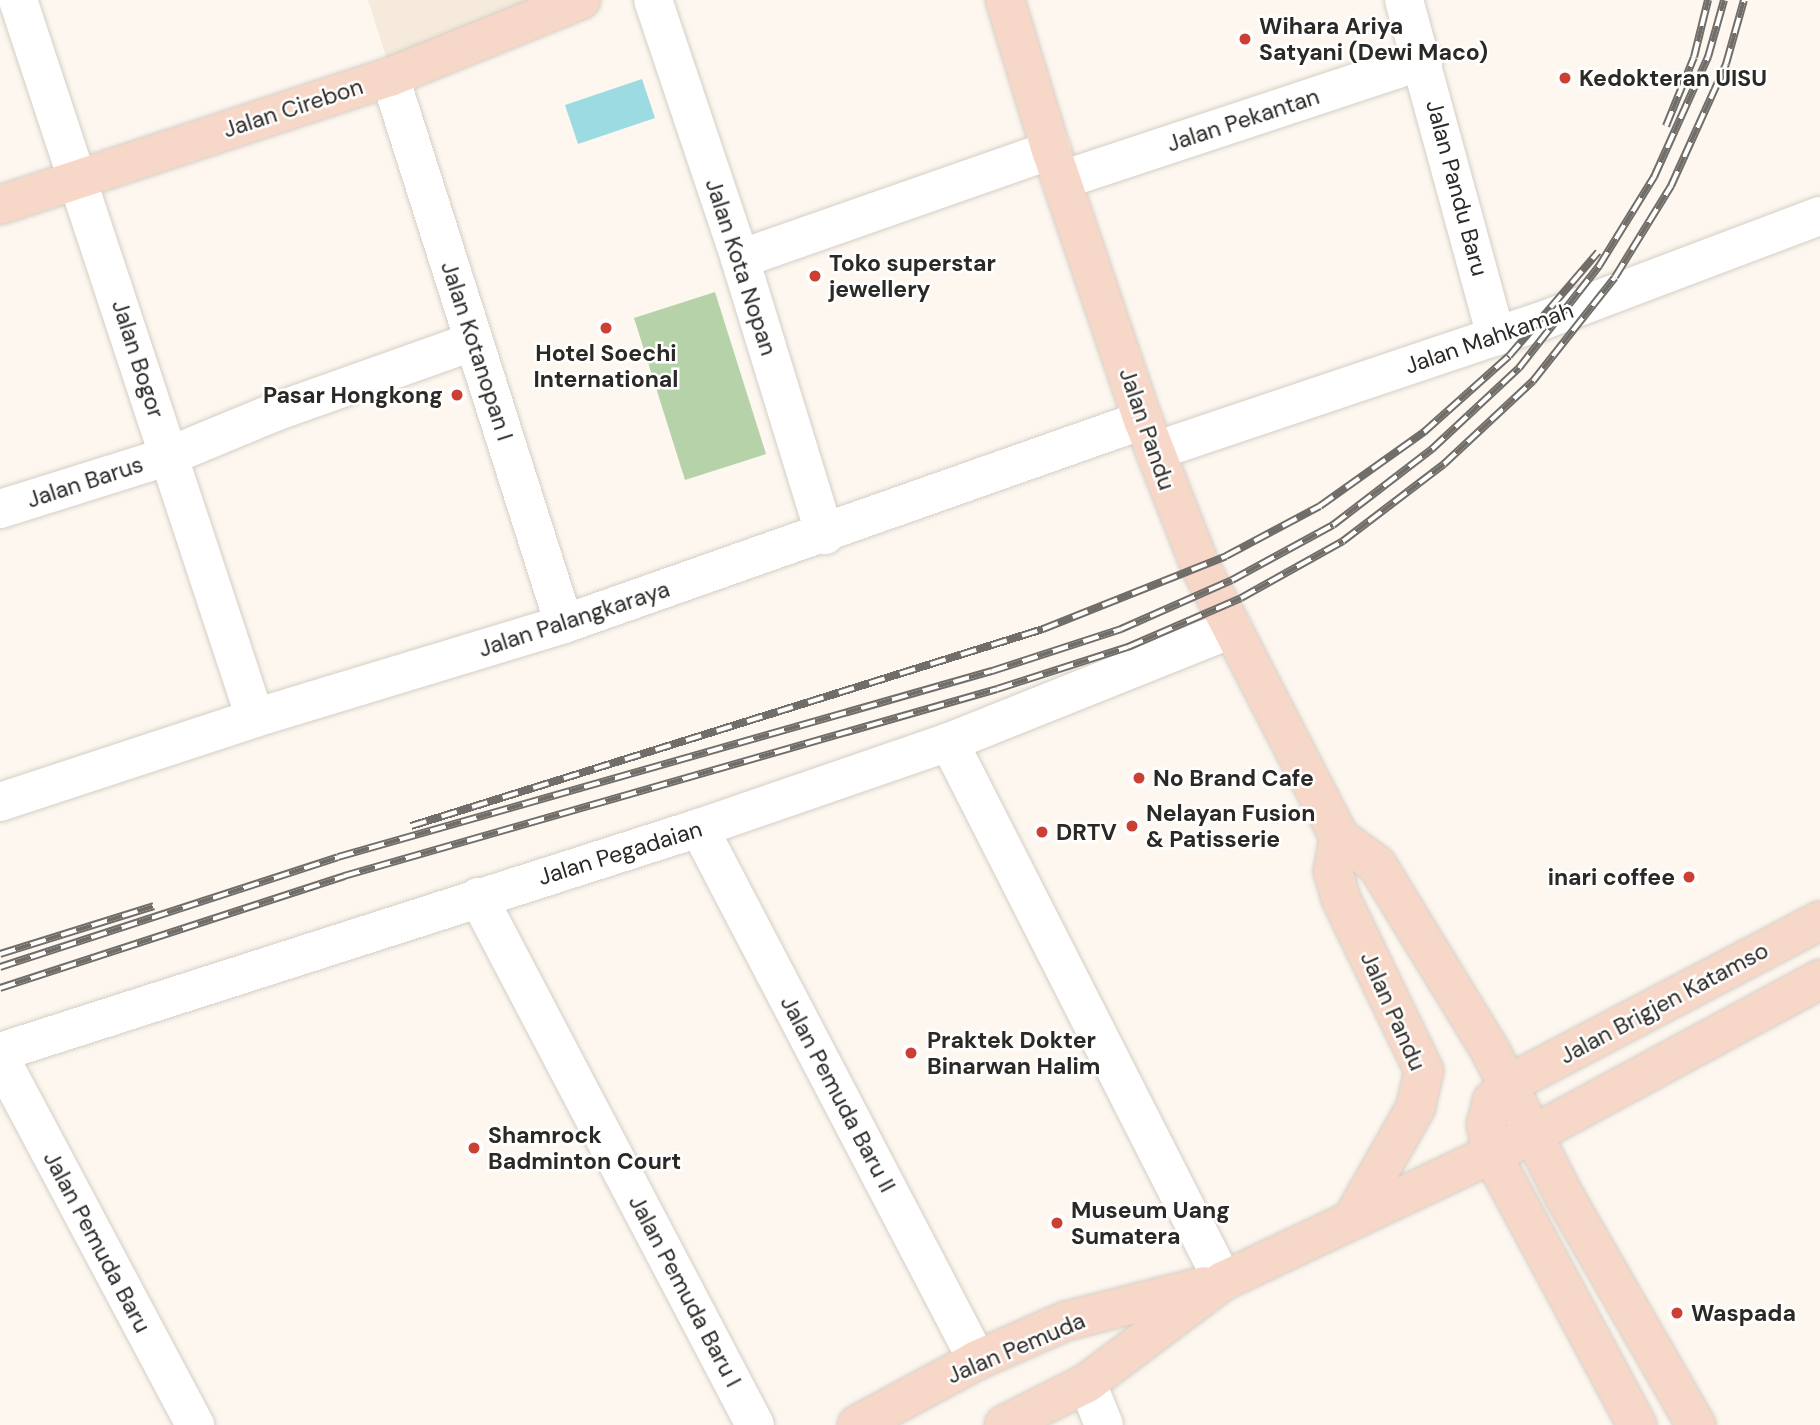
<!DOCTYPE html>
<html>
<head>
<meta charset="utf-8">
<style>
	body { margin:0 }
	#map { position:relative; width:1820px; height:1425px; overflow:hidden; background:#fdf7ef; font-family:"DM Sans",sans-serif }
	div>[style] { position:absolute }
	.built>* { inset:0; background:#f5eadb }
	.green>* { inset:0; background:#b5d2a9 }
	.water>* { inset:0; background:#9bdbe1 }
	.roads { filter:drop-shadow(0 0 2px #d4cec6) drop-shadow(0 0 2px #d4cec6) }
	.minor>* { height:38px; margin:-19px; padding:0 19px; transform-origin:19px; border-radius:19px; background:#fff }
	.major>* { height:38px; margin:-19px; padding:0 19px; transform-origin:19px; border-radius:19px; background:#f7d7c7 }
	.rail>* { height:8px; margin-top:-4px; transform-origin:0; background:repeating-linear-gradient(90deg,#fff 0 16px,#716e69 0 32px); box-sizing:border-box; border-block:2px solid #716e69 }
	.dots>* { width:19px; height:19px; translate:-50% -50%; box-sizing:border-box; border:4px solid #fff; border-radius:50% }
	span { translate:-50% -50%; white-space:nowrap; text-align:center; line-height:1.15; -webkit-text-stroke:5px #fff; paint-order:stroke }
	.poi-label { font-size:23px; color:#2b2926; font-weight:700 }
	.left { translate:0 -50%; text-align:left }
	.right { translate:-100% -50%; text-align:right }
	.street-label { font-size:23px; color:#2b2926 }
</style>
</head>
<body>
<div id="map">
	<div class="built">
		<i style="clip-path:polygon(368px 0,558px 0,390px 69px)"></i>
	</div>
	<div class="green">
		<i style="clip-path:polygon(715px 292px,766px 454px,685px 480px,634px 318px)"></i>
	</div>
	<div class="water">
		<i style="clip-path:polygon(642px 79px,655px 118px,578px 144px,565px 105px)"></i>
	</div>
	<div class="roads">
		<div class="minor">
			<i style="left:18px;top:0;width:756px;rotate:71.73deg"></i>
			<i style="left:653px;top:0;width:273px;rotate:71.4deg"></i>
			<i style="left:740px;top:259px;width:289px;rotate:72.9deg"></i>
			<i style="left:1404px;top:0;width:349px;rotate:74.7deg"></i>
			<i style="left:390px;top:77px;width:574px;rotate:72.35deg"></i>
			<i style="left:1062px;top:180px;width:381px;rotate:-18.3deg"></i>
			<i style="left:740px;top:259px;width:330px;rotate:-19.3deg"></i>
			<i style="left:1155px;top:451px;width:405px;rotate:-18.6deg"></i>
			<i style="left:1539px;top:322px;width:300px;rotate:-20.7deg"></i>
			<i style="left:0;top:509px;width:177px;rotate:-17.4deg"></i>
			<i style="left:169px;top:456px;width:115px;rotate:-22.5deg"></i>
			<i style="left:275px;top:412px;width:211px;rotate:-19.6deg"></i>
			<i style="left:949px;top:742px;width:605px;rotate:63.05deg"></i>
			<i style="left:0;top:802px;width:268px;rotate:-18.2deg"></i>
			<i style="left:255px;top:718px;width:323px;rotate:-16.9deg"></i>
			<i style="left:564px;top:624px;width:614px;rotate:-19.41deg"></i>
			<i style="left:699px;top:828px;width:600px;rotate:62.41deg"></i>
			<i style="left:478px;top:897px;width:596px;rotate:62.32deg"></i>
			<i style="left:0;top:1052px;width:734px;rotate:-17.77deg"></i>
			<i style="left:699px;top:828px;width:264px;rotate:-19deg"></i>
			<i style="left:949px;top:742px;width:305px;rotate:-21.8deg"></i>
			<i style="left:0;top:1058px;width:416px;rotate:62deg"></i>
			<i style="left:1087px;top:1383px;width:45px;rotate:68deg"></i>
		</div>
		<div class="major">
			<i style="left:1005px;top:0;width:157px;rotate:73deg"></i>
			<i style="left:1051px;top:150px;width:285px;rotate:71.2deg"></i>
			<i style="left:1143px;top:420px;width:159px;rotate:68.6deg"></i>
			<i style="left:1201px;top:568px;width:302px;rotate:62.8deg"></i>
			<i style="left:1339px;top:837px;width:47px;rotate:36.4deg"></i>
			<i style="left:1377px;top:865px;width:219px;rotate:58.6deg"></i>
			<i style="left:1491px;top:1052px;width:165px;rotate:63deg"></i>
			<i style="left:1566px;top:1199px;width:261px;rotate:60.1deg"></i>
			<i style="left:0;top:205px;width:410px;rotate:-18.2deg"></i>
			<i style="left:390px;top:77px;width:206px;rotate:-22deg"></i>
			<i style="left:1339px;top:837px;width:35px;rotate:100deg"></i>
			<i style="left:1333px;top:871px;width:29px;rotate:74deg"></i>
			<i style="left:1341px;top:899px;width:191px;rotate:64.2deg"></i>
			<i style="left:1424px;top:1071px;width:37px;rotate:103deg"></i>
			<i style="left:1416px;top:1107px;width:125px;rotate:119.6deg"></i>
			<i style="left:857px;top:1425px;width:136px;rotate:-28.4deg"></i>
			<i style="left:977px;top:1360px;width:97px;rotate:-23.7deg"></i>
			<i style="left:1066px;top:1321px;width:142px;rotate:-14.2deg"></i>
			<i style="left:1004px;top:1425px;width:93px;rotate:-26.8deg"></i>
			<i style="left:1087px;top:1383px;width:170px;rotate:-36.9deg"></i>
			<i style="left:1223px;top:1281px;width:342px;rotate:-25.3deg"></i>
			<i style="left:1532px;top:1135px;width:328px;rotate:-28.4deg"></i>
			<i style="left:1637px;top:1425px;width:306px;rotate:-118.2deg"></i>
			<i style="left:1492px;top:1155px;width:31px;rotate:-101deg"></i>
			<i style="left:1486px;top:1125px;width:25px;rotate:-76deg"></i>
			<i style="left:1492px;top:1101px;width:24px;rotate:-45deg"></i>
			<i style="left:1509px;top:1084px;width:351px;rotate:-27.7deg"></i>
		</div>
	</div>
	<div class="rail">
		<i style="left:1666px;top:126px;width:74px;rotate:-67.9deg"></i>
		<i style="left:1694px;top:57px;width:59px;rotate:-76.2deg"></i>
		<i style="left:411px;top:826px;width:662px;rotate:-17.31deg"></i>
		<i style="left:1043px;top:629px;width:197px;rotate:-21.7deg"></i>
		<i style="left:1226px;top:556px;width:106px;rotate:-28deg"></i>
		<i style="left:1320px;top:506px;width:128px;rotate:-35.4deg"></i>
		<i style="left:1424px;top:432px;width:114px;rotate:-41.8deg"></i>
		<i style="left:1509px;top:356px;width:137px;rotate:-49.4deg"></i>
		<i style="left:0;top:954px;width:161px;rotate:-17.3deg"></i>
		<i style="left:0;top:967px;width:355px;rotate:-18deg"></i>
		<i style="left:338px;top:857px;width:680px;rotate:-15.88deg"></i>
		<i style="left:992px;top:671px;width:136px;rotate:-18deg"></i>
		<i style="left:1121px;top:629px;width:121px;rotate:-23.8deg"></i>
		<i style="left:1232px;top:580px;width:115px;rotate:-28.6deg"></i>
		<i style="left:1333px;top:525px;width:125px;rotate:-37.5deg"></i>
		<i style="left:1432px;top:449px;width:119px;rotate:-43deg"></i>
		<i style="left:1519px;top:368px;width:130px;rotate:-51.9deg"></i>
		<i style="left:1599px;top:266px;width:105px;rotate:-58.3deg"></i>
		<i style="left:1654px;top:177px;width:132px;rotate:-65.8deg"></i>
		<i style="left:1708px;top:57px;width:59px;rotate:-74.3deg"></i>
		<i style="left:0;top:988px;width:362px;rotate:-18deg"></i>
		<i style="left:344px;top:876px;width:679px;rotate:-15.98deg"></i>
		<i style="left:997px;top:689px;width:138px;rotate:-17.8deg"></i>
		<i style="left:1128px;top:647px;width:123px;rotate:-23.4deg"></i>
		<i style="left:1241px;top:598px;width:117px;rotate:-29.2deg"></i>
		<i style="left:1343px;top:541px;width:127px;rotate:-37.3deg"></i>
		<i style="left:1444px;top:464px;width:122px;rotate:-43deg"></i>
		<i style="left:1533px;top:381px;width:132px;rotate:-51.7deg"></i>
		<i style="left:1615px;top:277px;width:107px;rotate:-58.4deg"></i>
		<i style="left:1671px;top:186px;width:134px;rotate:-65.7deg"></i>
		<i style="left:1726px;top:64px;width:66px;rotate:-74.3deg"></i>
	</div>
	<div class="dots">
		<i style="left:1245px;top:39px;background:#cc3f33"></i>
		<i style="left:1565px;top:78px;background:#cc3f33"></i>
		<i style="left:815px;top:276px;background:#cc3f33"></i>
		<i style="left:606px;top:328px;background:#cc3f33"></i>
		<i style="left:457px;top:395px;background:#cc3f33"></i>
		<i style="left:1139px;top:778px;background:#cc3f33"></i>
		<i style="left:1132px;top:826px;background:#cc3f33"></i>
		<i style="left:1042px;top:832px;background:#cc3f33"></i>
		<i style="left:1689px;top:877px;background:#cc3f33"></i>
		<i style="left:911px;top:1053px;background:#cc3f33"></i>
		<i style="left:474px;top:1148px;background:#cc3f33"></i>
		<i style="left:1057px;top:1223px;background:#cc3f33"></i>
		<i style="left:1677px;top:1313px;background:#cc3f33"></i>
	</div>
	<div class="poi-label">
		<span class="left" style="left:1259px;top:39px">Wihara Ariya<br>Satyani (Dewi Maco)</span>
		<span class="left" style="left:1579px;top:78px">Kedokteran UISU</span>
		<span class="left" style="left:829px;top:276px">Toko superstar<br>jewellery</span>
		<span style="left:606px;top:366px">Hotel Soechi<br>International</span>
		<span class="right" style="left:443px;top:395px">Pasar Hongkong</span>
		<span class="left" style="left:1153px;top:778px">No Brand Cafe</span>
		<span class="left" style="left:1146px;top:826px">Nelayan Fusion<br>&amp; Patisserie</span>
		<span class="left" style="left:1056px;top:832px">DRTV</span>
		<span class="right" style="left:1675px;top:877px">inari coffee</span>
		<span class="left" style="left:927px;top:1053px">Praktek Dokter<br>Binarwan Halim</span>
		<span class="left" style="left:488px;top:1148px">Shamrock<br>Badminton Court</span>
		<span class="left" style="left:1071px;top:1223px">Museum Uang<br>Sumatera</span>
		<span class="left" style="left:1691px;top:1313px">Waspada</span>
	</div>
	<div class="street-label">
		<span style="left:293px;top:108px;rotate:-18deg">Jalan Cirebon</span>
		<span style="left:1243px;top:120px;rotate:-18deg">Jalan Pekantan</span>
		<span style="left:1457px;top:188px;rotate:75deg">Jalan Pandu Baru</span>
		<span style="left:741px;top:267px;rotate:72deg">Jalan Kota Nopan</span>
		<span style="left:1489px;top:338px;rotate:-19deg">Jalan Mahkamah</span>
		<span style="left:477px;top:351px;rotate:72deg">Jalan Kotanopan I</span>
		<span style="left:138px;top:359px;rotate:72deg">Jalan Bogor</span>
		<span style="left:1147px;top:429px;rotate:71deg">Jalan Pandu</span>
		<span style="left:85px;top:482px;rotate:-18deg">Jalan Barus</span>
		<span style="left:574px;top:619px;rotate:-18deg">Jalan Palangkaraya</span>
		<span style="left:620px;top:853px;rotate:-17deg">Jalan Pegadaian</span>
		<span style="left:1664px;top:1003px;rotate:-28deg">Jalan Brigjen Katamso</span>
		<span style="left:1393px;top:1011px;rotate:66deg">Jalan Pandu</span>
		<span style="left:838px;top:1094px;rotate:62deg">Jalan Pemuda Baru II</span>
		<span style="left:97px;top:1242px;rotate:62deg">Jalan Pemuda Baru</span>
		<span style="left:685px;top:1291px;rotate:62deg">Jalan Pemuda Baru I</span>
		<span style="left:1016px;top:1348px;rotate:-23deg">Jalan Pemuda</span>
	</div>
</div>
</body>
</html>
